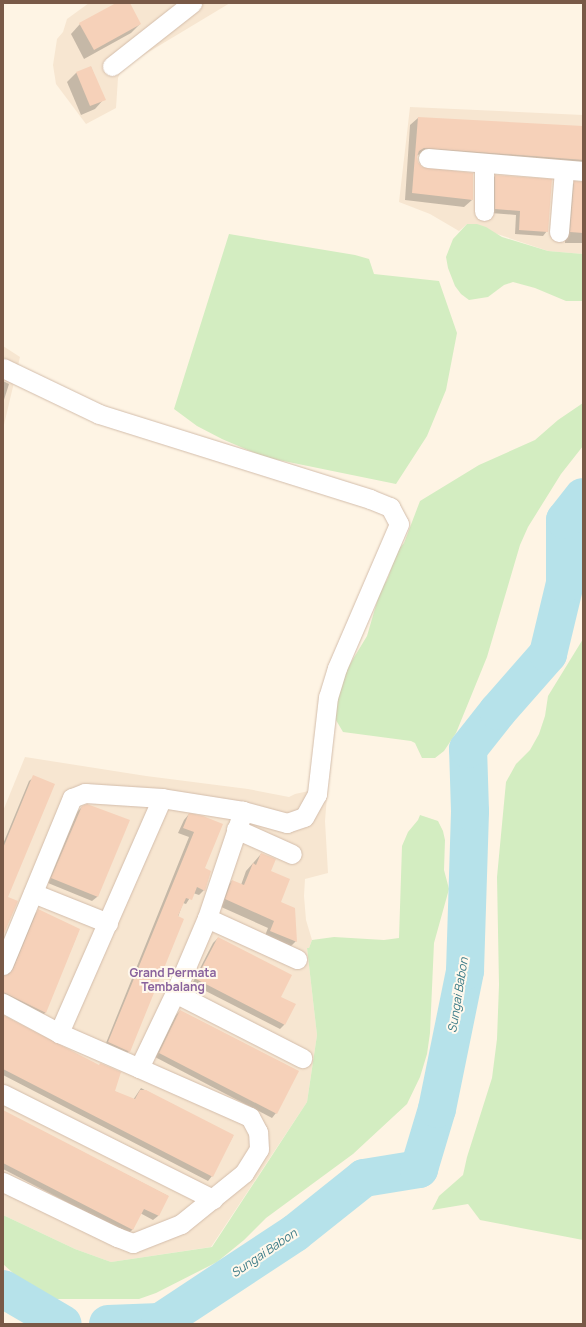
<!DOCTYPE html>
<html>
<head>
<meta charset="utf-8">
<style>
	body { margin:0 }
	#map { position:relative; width:586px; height:1327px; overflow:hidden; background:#fef4e4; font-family:Manrope,sans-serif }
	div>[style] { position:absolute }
	.residential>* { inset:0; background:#f7e6d1 }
	.green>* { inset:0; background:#d3edc1 }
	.shadow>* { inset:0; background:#0003 }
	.river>* { height:38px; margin:-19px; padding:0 19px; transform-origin:19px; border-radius:19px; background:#b6e2ea }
	.building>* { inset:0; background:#f6d1b9 }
	.roads { filter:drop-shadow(0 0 1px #d3bdab) drop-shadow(0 0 1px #d3bdab) }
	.minor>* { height:19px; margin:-9.5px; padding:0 9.5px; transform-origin:9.5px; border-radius:9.5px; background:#fff }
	span { translate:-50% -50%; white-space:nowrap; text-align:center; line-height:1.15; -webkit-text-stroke:4px #fff8ec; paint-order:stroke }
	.neighbourhood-label { font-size:12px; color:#89629d; font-weight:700 }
	.water-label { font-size:12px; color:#3b7b87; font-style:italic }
	.frame { position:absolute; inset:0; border:4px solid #795947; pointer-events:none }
</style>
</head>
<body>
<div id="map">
	<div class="residential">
		<i style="clip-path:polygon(89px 3px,230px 3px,122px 68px,118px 78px,116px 108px,86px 124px,56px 84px,53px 65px,57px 39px,63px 32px,67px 19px)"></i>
		<i style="clip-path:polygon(410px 107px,583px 115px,583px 254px,548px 251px,467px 224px,459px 231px,430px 214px,399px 202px)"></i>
		<i style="clip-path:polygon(3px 346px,20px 357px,3px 429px)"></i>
		<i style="clip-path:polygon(25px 757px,146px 776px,248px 789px,289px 797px,295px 794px,309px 791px,327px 796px,325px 821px,328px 873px,305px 879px,304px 896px,306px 920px,312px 940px,309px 948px,307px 948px,317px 1035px,307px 1102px,211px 1247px,111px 1262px,75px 1249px,3px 1215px,3px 811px)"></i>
	</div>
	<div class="green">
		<i style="clip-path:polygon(467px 224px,477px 224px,486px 227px,502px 237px,548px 251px,583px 254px,583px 301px,566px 301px,535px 288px,513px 282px,504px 285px,488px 297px,469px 300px,461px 294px,455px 286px,448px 268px,446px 257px,453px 239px)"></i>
		<i style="clip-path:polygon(229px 234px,355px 255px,369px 259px,374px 274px,439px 281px,457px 333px,446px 390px,427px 436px,396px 484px,264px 457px,222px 439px,197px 426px,174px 409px)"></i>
		<i style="clip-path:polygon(583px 403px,583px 446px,561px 474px,528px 527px,520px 545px,487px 657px,456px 733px,444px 751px,435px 758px,422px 758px,415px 743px,411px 741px,343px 732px,333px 715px,344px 674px,367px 636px,381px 588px,387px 580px,398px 550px,404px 543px,420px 501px,479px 465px,535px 440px,558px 420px)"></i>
		<i style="clip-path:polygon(583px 639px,583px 1240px,480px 1220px,468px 1204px,432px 1210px,439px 1196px,463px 1175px,467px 1157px,492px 1078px,497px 1039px,499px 985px,497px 877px,506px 782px,516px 764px,530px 750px,539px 734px,545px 716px,548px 696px)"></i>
		<i style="clip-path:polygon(420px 815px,438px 821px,443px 831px,445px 840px,444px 870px,449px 889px,434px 943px,430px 1033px,427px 1054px,420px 1077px,407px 1104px,353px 1154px,266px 1218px,244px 1240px,217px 1262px,156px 1293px,139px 1299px,54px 1299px,36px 1294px,3px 1264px,3px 1215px,75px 1249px,111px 1262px,212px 1247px,307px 1102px,317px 1035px,307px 948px,309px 948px,312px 940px,334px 937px,384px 940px,399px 938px,402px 846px,408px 832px,418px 820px)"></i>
	</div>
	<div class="shadow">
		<i style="clip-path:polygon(119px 3px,129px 3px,140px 24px,131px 33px,84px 59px,71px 34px,80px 24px)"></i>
		<i style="clip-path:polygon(91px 67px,104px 99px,95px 109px,81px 115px,67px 82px,76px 73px)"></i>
		<i style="clip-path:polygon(418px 118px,583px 127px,583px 172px,420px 154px,416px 156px,417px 163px,422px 168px,472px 200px,464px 207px,405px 200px,410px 125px)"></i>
		<i style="clip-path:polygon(495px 176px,547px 231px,543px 236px,515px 234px,516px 215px,491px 213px,491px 180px)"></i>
		<i style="clip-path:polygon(575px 182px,583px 182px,583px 243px,565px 243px,565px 240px,563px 240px,567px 190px)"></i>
		<i style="clip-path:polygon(3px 381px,9px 384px,3px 403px)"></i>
		<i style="clip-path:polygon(34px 777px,7px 897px,3px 935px,3px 844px,29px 781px)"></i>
		<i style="clip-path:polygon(82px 807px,128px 821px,97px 897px,92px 901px,48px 883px,77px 812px)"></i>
		<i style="clip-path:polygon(189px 814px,202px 817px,204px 890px,199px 895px,193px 893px,186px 904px,183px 903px,129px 1051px,124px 1056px,104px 1048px,189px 837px,178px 833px,184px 820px)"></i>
		<i style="clip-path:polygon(261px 854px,296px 941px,289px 948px,264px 938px,268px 928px,219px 906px,225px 888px,232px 881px,241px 885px,246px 871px)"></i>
		<i style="clip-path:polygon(38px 911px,79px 930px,45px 1013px,40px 1017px,3px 998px,5px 993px,3px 992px,3px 977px,7px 976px,34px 915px)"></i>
		<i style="clip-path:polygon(218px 938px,280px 997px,284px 1025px,280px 1029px,192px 984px,213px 943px)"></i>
		<i style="clip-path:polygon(180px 1011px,276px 1113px,272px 1118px,155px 1057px,175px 1016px)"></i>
		<i style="clip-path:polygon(3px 1016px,98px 1066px,114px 1091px,133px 1100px,141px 1088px,233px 1136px,212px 1176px,208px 1181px,3px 1075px)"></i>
		<i style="clip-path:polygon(3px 1111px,168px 1196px,158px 1216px,153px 1220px,140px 1213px,133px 1229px,128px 1234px,3px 1169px)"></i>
	</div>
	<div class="river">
		<i style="left:3px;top:1289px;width:69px;rotate:30.3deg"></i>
		<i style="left:108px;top:1324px;width:52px;rotate:-2.2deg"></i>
		<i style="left:160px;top:1322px;width:162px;rotate:-33.4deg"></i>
		<i style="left:295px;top:1233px;width:88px;rotate:-38.6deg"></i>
		<i style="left:364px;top:1178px;width:56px;rotate:-9.3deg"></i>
		<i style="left:419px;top:1169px;width:63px;rotate:-73.3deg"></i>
		<i style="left:437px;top:1109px;width:141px;rotate:-78.5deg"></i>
		<i style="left:465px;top:971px;width:160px;rotate:-88.2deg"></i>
		<i style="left:470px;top:811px;width:62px;rotate:-91.8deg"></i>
		<i style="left:468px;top:749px;width:48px;rotate:-51.7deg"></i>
		<i style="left:498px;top:711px;width:76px;rotate:-48.7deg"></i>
		<i style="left:548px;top:654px;width:73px;rotate:-76.5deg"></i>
		<i style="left:565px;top:583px;width:63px;rotate:-90deg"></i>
		<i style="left:565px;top:520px;width:29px;rotate:-52deg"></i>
	</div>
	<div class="building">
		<i style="clip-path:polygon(116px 3px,130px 3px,141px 24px,94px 50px,79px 23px)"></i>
		<i style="clip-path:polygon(91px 66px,106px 100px,90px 106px,76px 72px)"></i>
		<i style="clip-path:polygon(418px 117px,583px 126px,583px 160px,424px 148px,419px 151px,417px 157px,418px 162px,422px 167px,473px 173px,473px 200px,412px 193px)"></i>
		<i style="clip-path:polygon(495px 175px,552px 179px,548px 232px,519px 230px,520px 211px,495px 209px)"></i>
		<i style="clip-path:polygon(574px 181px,583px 182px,583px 233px,570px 232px)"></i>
		<i style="clip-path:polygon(33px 775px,55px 784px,8px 897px,18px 901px,3px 936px,3px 848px)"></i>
		<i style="clip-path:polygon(87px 804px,130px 820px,98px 897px,51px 878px,82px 806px)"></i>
		<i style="clip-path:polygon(189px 813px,203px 816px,223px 824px,205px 868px,211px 871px,205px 891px,197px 887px,192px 900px,186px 898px,178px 916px,184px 919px,130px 1052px,108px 1042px,194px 832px,183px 828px)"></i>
		<i style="clip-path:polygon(261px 853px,276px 859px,271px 871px,290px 879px,281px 902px,295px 908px,297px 942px,270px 931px,274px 921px,225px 899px,232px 880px,244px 885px,253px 863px,256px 865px)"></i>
		<i style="clip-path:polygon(38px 909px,80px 929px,46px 1013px,3px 992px,3px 976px,9px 974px,13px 969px)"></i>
		<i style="clip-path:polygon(218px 937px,292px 975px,281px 997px,296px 1004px,285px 1025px,196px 979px)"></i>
		<i style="clip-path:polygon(180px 1010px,299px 1071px,277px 1114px,159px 1053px)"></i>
		<i style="clip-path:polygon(3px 1015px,99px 1065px,100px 1063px,121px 1072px,115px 1091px,135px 1099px,140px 1090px,146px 1090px,234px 1135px,213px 1177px,3px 1069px)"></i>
		<i style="clip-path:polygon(3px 1110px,169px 1196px,159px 1216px,144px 1209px,133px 1230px,3px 1163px)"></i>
	</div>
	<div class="roads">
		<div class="minor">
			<i style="left:112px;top:66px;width:102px;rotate:-38.2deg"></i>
			<i style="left:428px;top:158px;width:156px;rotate:4.8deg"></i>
			<i style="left:484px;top:211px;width:48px;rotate:-90deg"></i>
			<i style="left:559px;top:232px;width:62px;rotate:-85.4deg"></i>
			<i style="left:3px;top:368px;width:106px;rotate:25.6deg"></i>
			<i style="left:99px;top:414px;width:284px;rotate:17.4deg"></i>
			<i style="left:370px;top:499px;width:22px;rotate:22deg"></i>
			<i style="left:390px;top:507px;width:19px;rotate:62deg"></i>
			<i style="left:399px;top:524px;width:157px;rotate:113.3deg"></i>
			<i style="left:337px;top:668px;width:30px;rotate:107deg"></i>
			<i style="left:328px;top:697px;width:98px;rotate:96.5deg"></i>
			<i style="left:317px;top:794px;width:26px;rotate:119deg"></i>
			<i style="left:304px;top:817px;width:18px;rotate:161deg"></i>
			<i style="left:287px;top:823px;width:46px;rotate:-164.7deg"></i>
			<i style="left:243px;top:811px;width:82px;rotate:-170.9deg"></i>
			<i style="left:162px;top:798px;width:257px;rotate:113.7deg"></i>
			<i style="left:236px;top:829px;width:61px;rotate:24.1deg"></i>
			<i style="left:33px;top:893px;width:81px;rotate:21.8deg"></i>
			<i style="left:207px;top:918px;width:99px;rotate:24.5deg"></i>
			<i style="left:3px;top:965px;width:181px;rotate:-67.6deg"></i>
			<i style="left:72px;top:798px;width:14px;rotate:-21deg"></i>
			<i style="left:85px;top:793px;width:77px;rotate:3.7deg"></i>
			<i style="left:175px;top:993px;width:143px;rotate:27.1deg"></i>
			<i style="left:3px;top:1003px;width:64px;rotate:28.2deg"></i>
			<i style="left:59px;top:1033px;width:87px;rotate:23.6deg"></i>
			<i style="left:139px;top:1068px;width:83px;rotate:-64.4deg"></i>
			<i style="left:175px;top:993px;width:82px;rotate:-66.9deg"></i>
			<i style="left:207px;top:918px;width:113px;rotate:-71.4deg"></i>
			<i style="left:3px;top:1094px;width:235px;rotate:26.6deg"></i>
			<i style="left:3px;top:1182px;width:127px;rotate:25.8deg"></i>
			<i style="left:117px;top:1237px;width:17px;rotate:21deg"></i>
			<i style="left:133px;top:1243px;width:52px;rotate:-21.6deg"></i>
			<i style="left:181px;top:1224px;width:81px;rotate:-39deg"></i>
			<i style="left:244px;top:1173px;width:28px;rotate:-58deg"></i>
			<i style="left:259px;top:1149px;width:17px;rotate:-93deg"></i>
			<i style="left:258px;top:1132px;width:17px;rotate:-118deg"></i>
			<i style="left:250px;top:1117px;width:121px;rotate:-156.2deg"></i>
		</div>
	</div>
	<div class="neighbourhood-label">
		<span style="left:173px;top:980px">Grand Permata<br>Tembalang</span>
	</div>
	<div class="water-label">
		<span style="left:458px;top:995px;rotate:-81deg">Sungai Babon</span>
		<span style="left:264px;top:1253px;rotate:-34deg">Sungai Babon</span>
	</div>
	<div class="frame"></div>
</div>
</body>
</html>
